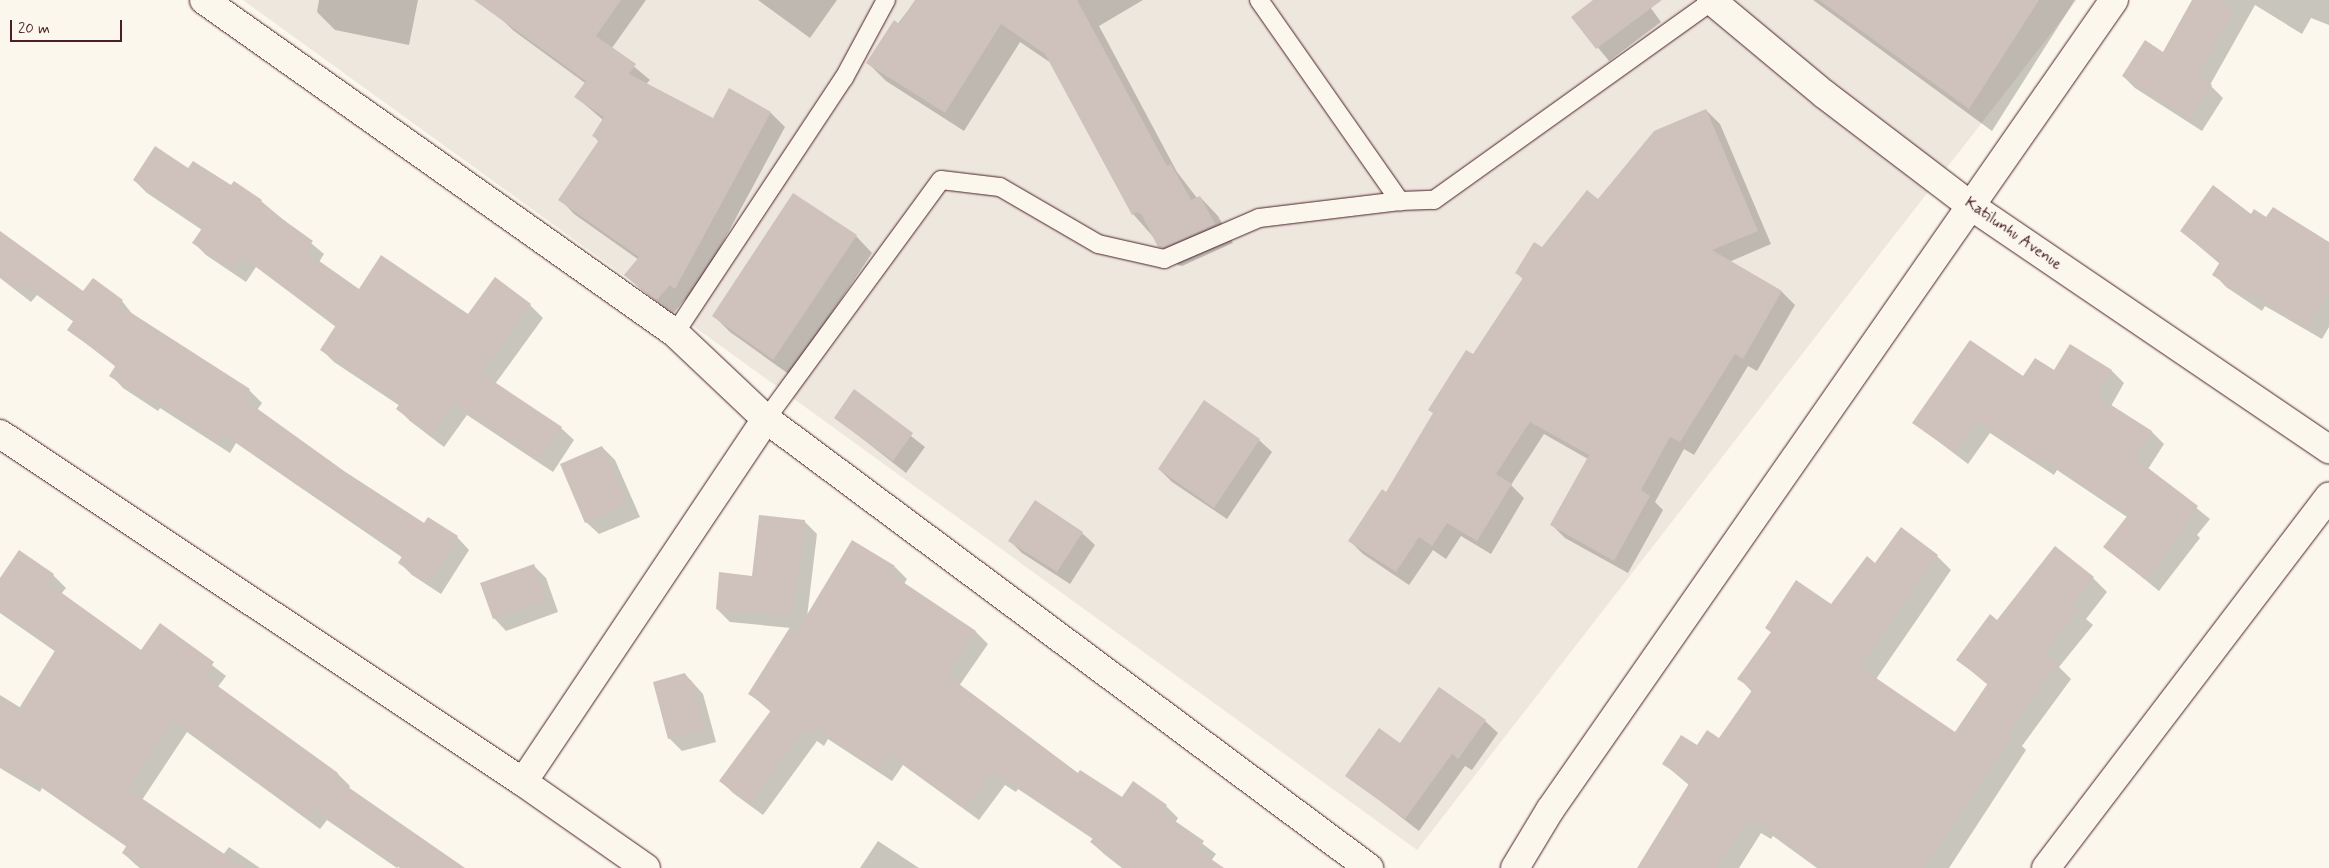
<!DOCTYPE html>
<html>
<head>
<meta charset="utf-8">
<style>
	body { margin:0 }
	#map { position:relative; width:2329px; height:868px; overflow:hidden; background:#fbf7ec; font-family:Mynerve,sans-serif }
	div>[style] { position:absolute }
	.built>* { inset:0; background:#eee7de }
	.shadow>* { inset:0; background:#0003 }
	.building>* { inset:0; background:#cfc2bc }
	.roads { filter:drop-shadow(0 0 1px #4a1f2b) drop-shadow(0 0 1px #4a1f2b) }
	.lane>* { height:18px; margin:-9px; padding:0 9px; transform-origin:9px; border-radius:9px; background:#fbf7ec }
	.street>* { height:28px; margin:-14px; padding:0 14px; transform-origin:14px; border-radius:14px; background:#fbf7ec }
	.secondary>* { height:28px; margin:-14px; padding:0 14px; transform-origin:14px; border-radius:14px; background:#fbf7ec }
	span { translate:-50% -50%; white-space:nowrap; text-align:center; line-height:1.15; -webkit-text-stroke:4px #fbf7ec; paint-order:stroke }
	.street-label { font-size:16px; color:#4a1f2b }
	.scale { position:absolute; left:10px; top:20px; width:112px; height:22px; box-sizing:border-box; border:2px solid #4a1f2b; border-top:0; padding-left:6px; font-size:15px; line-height:18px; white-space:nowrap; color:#4a1f2b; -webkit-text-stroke:4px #fbf7ec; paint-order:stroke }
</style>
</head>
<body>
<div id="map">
	<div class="built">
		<i style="clip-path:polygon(243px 0,2077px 0,1417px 850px)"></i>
	</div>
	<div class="shadow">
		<i style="clip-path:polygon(319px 0,418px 0,409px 45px,335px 30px,317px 12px)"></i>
		<i style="clip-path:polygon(511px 0,646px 0,612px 48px,650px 80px,646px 84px,713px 120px,771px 113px,785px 127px,690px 303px,685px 299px,672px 315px,626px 275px,639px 260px,574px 214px,560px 199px,599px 142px,593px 135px,603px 120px,576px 97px,585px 83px,514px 31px,499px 17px)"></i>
		<i style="clip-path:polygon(758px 0,837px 0,810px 38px)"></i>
		<i style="clip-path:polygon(916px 0,1143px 0,1099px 26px,1177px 172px,1197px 198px,1200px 197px,1218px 216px,1233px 243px,1182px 266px,1178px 265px,1133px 214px,1051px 63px,1020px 42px,964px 131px,886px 81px,868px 63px)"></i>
		<i style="clip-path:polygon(1595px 0,1645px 0,1661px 22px,1609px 61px,1573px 17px)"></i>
		<i style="clip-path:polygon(1813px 0,2075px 0,1992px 131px)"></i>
		<i style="clip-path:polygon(2194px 0,2329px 0,2329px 25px,2311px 18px,2302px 34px,2255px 5px,2210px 85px,2223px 98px,2202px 131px,2135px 88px,2123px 76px,2163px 54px)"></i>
		<i style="clip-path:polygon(1706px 110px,1720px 124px,1771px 244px,1729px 262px,1782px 292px,1795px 305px,1757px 371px,1748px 366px,1694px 455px,1684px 449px,1655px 502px,1663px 510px,1628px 573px,1565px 538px,1551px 524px,1588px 459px,1544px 434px,1511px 485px,1524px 498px,1491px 554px,1461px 536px,1446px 559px,1433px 550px,1409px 585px,1363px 554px,1350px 541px,1386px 494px,1523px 279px,1517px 273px)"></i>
		<i style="clip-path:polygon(188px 170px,261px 201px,324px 254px,319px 262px,359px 291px,469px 316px,495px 279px,530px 305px,543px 318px,495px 384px,561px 428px,574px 440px,553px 472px,467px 415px,444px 447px,410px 421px,398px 409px,400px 406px,334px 362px,321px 349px,336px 327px,256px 267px,246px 282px,206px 255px,194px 243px,202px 230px,147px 193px,134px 180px)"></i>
		<i style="clip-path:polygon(2252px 215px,2329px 243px,2329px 327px,2322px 339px,2265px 306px,2262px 311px,2226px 287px,2214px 274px,2220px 264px,2181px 231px)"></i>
		<i style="clip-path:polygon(0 233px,84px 293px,122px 301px,133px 315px,249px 390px,262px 403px,257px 410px,343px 472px,424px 524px,457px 537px,469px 550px,441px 594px,412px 575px,400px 563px,403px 558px,236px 443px,230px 453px,160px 408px,158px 411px,123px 388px,111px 375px,116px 367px,69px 330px,74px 322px,37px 295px,31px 302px,0 278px)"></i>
		<i style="clip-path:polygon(856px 236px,872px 253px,790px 375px,730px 332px,714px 316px)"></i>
		<i style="clip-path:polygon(2070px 346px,2112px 371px,2124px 383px,2111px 406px,2152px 432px,2164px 444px,2148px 469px,2210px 519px,2197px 535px,2200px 538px,2159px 591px,2105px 547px,2127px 517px,2057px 470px,2054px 475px,1990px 433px,1968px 464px,1914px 423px,2023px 378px,2055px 372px)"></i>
		<i style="clip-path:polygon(854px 391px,925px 447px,906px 473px,836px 418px)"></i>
		<i style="clip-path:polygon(1259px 440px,1272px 452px,1227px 519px,1172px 482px,1159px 469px)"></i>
		<i style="clip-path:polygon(602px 447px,615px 460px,640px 517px,599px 534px,586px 522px)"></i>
		<i style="clip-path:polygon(804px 521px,817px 534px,807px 617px,895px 567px,907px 579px,904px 584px,976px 632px,988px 644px,959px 686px,1079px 775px,1122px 799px,1166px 806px,1178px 818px,1175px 823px,1216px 854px,1211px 861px,1222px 868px,1122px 868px,1104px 854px,1091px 842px,1093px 839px,1018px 789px,1016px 792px,1005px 785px,979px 820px,903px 765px,892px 781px,828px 739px,824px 746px,817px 741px,763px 815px,733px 793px,721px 781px,771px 712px,750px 694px,791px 628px,730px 622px,717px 609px,753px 577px)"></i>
		<i style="clip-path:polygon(1082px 533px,1095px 545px,1070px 584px,1022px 553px,1010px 541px)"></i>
		<i style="clip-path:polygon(1937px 556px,1951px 570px,1876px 679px,1955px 733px,1988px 685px,1958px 660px,1997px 621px,2093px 578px,2107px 592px,2086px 619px,2093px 625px,2059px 667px,2071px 679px,2022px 746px,2026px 750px,1949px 868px,1817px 868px,1773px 836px,1771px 839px,1761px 833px,1739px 868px,1638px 868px,1690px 786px,1664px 764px,1719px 739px,1752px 692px,1739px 678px,1772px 633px,1766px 628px,1832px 605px,1875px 564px)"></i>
		<i style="clip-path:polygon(534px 566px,546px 578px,558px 612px,506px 631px,494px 618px)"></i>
		<i style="clip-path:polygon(53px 575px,66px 588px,61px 594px,141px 651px,160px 625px,226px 676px,217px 688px,338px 774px,350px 786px,349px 789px,462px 868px,405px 868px,400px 864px,397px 868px,327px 820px,320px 829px,187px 732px,142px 800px,223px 855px,229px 847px,260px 868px,140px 868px,136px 865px,123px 853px,127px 847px,42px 788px,40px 792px,0 768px,0 695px,21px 708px,56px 652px,0 613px,0 580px)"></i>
		<i style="clip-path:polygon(685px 674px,703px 694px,716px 742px,682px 751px,669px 738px)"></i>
		<i style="clip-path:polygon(1485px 721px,1498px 733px,1472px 770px,1465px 766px,1419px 831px,1347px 775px,1401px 745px)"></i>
		<i style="clip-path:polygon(878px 841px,919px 868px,860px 868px)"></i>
	</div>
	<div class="building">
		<i style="clip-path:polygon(474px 0,621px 0,596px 36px,636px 64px,629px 74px,713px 118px,729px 88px,771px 112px,675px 289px,670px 285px,656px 301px,648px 295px,624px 275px,639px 257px,558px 200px,599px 140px,592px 136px,604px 117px,574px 97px,586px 81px)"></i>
		<i style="clip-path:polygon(915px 0,1077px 0,1167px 166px,1171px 164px,1191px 200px,1200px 196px,1215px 224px,1163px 248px,1158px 247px,1142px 215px,1137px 212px,1132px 215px,1045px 54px,1001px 24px,945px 113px,866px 63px,894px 20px,899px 24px)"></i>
		<i style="clip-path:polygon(1593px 0,1662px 0,1596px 49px,1571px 17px)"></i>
		<i style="clip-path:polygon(1819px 0,2039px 0,1969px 109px)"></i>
		<i style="clip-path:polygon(2192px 0,2219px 0,2235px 9px,2198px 75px,2212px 85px,2190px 120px,2122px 76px,2145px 40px,2163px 52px)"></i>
		<i style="clip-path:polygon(1706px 109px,1758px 231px,1712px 250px,1782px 291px,1743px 359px,1735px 354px,1680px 442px,1670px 437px,1641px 490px,1650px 496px,1614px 561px,1550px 525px,1589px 455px,1530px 422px,1496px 474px,1512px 484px,1477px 541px,1447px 523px,1432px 546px,1419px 537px,1396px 572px,1348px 541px,1382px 489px,1386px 492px,1433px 413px,1428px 410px,1466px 350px,1473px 354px,1523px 278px,1515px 273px,1534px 242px,1542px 247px,1587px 190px,1598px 199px,1654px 131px)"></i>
		<i style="clip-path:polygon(155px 146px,188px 168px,193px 161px,231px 185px,234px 181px,262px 200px,260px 203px,313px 241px,305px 251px,359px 289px,381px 255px,468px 314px,495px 277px,531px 304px,481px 373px,562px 427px,540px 460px,454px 404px,431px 435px,396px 409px,400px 403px,320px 350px,336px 325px,242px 256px,233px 270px,192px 243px,203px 227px,133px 180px)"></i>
		<i style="clip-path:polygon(2213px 185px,2251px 214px,2254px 209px,2266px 217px,2273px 207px,2329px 242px,2329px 293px,2309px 328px,2252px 294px,2249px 299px,2212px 275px,2220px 262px,2180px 231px)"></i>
		<i style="clip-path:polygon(793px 193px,857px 235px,773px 360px,712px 316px)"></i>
		<i style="clip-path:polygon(0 231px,83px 291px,93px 278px,123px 300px,119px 305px,250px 389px,244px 399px,344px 471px,424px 523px,428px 517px,458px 536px,428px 583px,398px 563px,403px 555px,297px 485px,223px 432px,217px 441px,147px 396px,145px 399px,109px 376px,116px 365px,67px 330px,74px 320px,23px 283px,18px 290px,0 277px)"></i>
		<i style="clip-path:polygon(1970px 340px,2023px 376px,2035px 358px,2054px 370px,2070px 344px,2112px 370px,2097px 396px,2152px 431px,2135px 458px,2198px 506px,2186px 523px,2188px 525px,2146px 580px,2103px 547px,2128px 515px,2044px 459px,2041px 464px,1977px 422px,1955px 453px,1912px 423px)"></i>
		<i style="clip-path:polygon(854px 389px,913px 433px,893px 461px,834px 418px)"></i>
		<i style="clip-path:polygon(1204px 400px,1260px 439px,1214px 508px,1158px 469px)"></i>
		<i style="clip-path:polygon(602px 446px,628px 504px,585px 523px,560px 464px)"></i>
		<i style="clip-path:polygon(1035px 500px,1083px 532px,1057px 572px,1008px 541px)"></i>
		<i style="clip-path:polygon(759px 515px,805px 520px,793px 617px,716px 609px,719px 572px,752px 576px)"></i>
		<i style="clip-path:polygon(1901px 527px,1938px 555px,1860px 667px,1955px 732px,1988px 683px,1956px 660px,1990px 614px,1997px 620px,2055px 546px,2094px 577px,2072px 604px,2079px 610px,2044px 654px,2058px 664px,2009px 732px,2013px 735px,1924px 868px,1820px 868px,1759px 823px,1757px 826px,1747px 820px,1717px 868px,1637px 868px,1690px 782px,1662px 764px,1681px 735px,1697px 745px,1707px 730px,1719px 738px,1753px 689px,1737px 679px,1771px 632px,1765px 628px,1796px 580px,1831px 604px,1867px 556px,1875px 563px)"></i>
		<i style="clip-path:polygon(852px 540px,895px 566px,891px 574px,976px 631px,947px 675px,1078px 773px,1080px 770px,1122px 797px,1133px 781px,1167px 805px,1162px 812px,1204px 841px,1198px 850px,1224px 868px,1125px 868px,1090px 842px,1094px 837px,1005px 778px,1003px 781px,992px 773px,966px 809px,890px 754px,880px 770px,815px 728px,811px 734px,804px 730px,750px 804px,719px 781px,772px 709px,748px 694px,792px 624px,790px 643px)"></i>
		<i style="clip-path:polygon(19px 550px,54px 574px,48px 583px,141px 650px,160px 623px,214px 662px,204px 676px,338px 773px,335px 778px,465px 868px,400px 868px,314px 808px,307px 817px,174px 720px,128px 789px,245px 868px,144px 868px,122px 853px,127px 845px,29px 777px,27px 780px,0 763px,0 698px,18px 710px,56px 649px,0 611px,0 578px)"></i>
		<i style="clip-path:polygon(534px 564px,547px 600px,493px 619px,480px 583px)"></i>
		<i style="clip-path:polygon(685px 673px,688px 681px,691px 680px,705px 729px,668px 739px,653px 682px)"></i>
		<i style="clip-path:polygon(1439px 687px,1486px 720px,1458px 759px,1452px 754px,1405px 819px,1345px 776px,1379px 728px,1400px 743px)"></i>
	</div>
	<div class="roads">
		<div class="lane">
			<i style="left:1259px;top:0;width:246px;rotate:55deg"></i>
			<i style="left:1400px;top:201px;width:34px;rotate:-2deg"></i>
			<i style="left:1434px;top:200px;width:343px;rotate:-35.6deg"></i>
			<i style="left:675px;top:333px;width:306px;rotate:-56.5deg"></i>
			<i style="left:844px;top:78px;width:89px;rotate:-61.7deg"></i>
			<i style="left:766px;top:419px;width:296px;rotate:-53.8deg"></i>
			<i style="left:941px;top:180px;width:59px;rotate:6.8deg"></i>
			<i style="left:1000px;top:187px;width:113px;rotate:30.2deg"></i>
			<i style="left:1098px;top:244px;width:68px;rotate:12.8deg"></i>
			<i style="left:1164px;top:259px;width:103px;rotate:-23.3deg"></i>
			<i style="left:1259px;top:218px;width:142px;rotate:-6.9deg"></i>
		</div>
		<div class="street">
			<i style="left:204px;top:0;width:577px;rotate:35.26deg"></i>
			<i style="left:675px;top:333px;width:125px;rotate:43.4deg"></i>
			<i style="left:766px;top:419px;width:752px;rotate:36.67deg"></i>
			<i style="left:0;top:434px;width:628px;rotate:33.64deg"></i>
			<i style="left:523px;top:782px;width:150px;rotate:35deg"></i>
			<i style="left:523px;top:782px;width:437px;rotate:-56.2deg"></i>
			<i style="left:1515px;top:868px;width:68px;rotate:-58.9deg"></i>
			<i style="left:1550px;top:810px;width:987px;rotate:-55.15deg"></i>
			<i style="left:2046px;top:868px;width:467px;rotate:-52.7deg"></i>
		</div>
		<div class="secondary">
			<i style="left:1711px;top:0;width:147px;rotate:39.8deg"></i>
			<i style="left:1824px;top:94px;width:185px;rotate:37.3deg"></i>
			<i style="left:1971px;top:206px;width:433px;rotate:34.2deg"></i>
		</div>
	</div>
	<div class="street-label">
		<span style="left:2013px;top:234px;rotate:35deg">Katilunhu Avenue</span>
	</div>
	<div class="scale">20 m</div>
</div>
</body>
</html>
